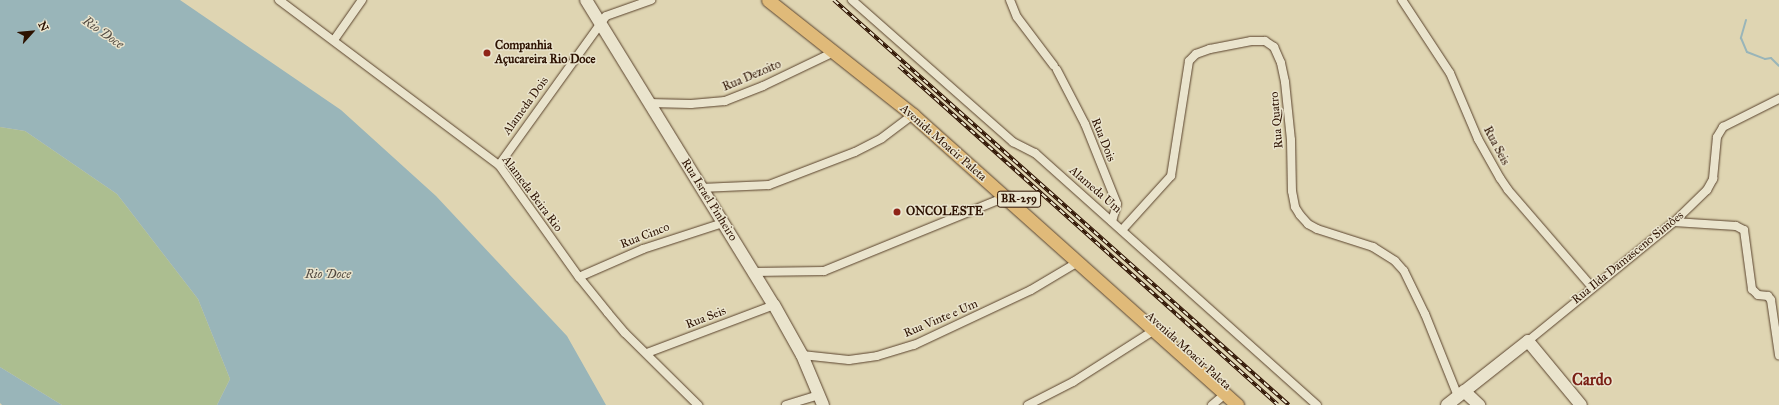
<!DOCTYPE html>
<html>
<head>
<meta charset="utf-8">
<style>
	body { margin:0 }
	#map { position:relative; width:1779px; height:405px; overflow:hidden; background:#dfd5b2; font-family:"IM FELL Great Primer",serif }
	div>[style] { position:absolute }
	.green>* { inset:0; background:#acbe90 }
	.water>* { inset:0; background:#99b5b9 }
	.stream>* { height:2px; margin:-1px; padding:0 1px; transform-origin:1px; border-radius:1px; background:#99b5b9 }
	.roads { filter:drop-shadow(0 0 1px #59422c) drop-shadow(0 0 1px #59422c) }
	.street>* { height:8px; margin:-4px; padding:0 4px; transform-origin:4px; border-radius:4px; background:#eae4cd }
	.secondary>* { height:12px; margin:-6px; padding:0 6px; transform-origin:6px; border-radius:6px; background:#eae4cd }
	.primary>* { height:13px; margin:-6.5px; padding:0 6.5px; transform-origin:6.5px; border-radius:6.5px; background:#e0ba79 }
	.rail>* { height:3.5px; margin-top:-1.75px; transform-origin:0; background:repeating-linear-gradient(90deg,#eae4cd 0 6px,#2c1100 0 12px); box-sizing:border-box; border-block:1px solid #2c1100 }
	.dots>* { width:11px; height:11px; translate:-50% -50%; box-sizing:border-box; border:2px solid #eae4cd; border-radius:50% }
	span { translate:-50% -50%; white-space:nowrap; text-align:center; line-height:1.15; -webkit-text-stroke:3px #eae4cd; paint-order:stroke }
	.shield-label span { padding:1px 3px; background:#eae4cd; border:1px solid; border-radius:3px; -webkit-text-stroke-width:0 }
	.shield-label { font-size:11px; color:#2c1100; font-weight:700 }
	.poi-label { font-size:12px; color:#2c1100; font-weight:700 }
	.left { translate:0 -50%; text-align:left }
	.street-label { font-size:12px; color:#2c1100 }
	.water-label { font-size:13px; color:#524a41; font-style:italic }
	.district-label { font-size:16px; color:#7a1f14; font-weight:700 }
	.north { position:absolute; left:12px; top:12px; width:40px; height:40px; -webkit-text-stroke:3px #eae4cd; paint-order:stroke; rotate:63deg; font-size:11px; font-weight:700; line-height:16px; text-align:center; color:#2c1100 }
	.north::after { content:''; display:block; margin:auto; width:14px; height:18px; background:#2c1100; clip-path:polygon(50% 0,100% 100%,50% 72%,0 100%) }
</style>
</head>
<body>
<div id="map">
	<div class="green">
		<i style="clip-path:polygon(0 127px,25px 131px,117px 194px,198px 299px,230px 379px,217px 405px,62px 405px,0 367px)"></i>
	</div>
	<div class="water">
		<i style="clip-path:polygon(0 0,180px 0,341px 110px,436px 196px,567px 336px,606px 405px,217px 405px,230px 379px,198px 299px,117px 194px,25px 131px,0 127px)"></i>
		<i style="clip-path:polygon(0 368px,0 367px,62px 405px,2px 405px,0 403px)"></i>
	</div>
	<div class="stream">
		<i style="left:1746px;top:20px;width:19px;rotate:106deg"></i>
		<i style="left:1741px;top:38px;width:15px;rotate:67deg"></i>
		<i style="left:1747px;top:52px;width:19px;rotate:21deg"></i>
		<i style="left:1765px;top:59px;width:6px;rotate:-9deg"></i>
		<i style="left:1771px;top:58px;width:11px;rotate:45deg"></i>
	</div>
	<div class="roads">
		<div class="street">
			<i style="left:279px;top:0;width:275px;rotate:36.9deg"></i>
			<i style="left:499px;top:165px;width:138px;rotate:54.5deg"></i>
			<i style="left:579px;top:277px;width:46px;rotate:51.1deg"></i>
			<i style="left:608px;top:313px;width:26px;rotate:50deg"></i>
			<i style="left:625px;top:333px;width:103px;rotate:44.6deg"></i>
			<i style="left:852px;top:0;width:215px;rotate:41.4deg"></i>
			<i style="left:1013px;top:142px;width:25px;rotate:27deg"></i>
			<i style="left:1035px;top:153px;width:378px;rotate:41.8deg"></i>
			<i style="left:1010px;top:0;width:18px;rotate:68deg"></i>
			<i style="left:1017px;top:17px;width:61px;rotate:52.9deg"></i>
			<i style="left:1402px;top:0;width:87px;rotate:56.7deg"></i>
			<i style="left:1450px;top:73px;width:72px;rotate:67deg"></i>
			<i style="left:1478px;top:139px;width:45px;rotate:60.6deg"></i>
			<i style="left:1500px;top:178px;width:14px;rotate:56deg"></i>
			<i style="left:1508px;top:190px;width:128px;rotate:49.1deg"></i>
			<i style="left:334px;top:40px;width:49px;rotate:-55deg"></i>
			<i style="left:1057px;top:70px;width:61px;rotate:62.6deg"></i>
			<i style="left:1085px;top:124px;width:86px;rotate:68.2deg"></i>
			<i style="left:1117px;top:204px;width:18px;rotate:106deg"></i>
			<i style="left:649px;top:103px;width:42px;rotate:1.4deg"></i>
			<i style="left:691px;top:104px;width:34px;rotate:-5deg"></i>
			<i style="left:725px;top:101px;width:41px;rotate:-21.5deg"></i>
			<i style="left:763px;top:86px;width:79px;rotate:-25.6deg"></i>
			<i style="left:499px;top:165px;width:183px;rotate:-54.3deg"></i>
			<i style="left:606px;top:16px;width:48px;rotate:-19.6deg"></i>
			<i style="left:701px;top:188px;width:68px;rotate:-2.5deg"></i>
			<i style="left:769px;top:185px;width:92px;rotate:-21deg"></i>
			<i style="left:855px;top:152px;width:30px;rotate:-27deg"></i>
			<i style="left:882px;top:138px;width:39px;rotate:-37deg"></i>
			<i style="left:1674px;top:222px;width:62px;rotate:3.7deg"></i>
			<i style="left:1736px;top:226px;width:9px;rotate:27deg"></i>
			<i style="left:1744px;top:230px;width:60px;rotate:82.3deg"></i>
			<i style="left:1752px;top:289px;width:8px;rotate:45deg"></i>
			<i style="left:1758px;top:295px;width:10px;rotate:6deg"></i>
			<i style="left:1768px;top:296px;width:5px;rotate:53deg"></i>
			<i style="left:1771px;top:300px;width:56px;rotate:81.7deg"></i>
			<i style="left:1122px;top:230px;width:73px;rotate:-47.8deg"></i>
			<i style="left:1171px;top:176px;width:116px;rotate:-81.1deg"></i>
			<i style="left:1189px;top:61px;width:10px;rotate:-45deg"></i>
			<i style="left:1196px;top:54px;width:15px;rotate:-20deg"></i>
			<i style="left:1210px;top:49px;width:42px;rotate:-11deg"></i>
			<i style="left:1251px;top:41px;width:14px"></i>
			<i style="left:1265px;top:41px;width:11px;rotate:34deg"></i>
			<i style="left:1274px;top:47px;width:17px;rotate:66deg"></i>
			<i style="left:1281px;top:63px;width:19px;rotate:78deg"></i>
			<i style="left:1285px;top:82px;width:58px;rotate:84.1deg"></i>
			<i style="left:1291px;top:140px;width:51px;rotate:88.9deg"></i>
			<i style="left:1292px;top:191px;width:16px;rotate:79deg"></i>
			<i style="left:1295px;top:207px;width:9px;rotate:58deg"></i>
			<i style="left:1300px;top:215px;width:12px;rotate:48deg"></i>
			<i style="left:1308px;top:224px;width:10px;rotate:29deg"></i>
			<i style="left:1317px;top:229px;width:59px;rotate:17.8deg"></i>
			<i style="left:1373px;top:247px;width:26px;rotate:32deg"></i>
			<i style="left:1395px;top:261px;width:13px;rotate:48deg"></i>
			<i style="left:1404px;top:271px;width:48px;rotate:64deg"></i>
			<i style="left:1425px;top:314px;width:88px;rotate:68.1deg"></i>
			<i style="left:754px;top:272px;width:70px;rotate:-0.8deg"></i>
			<i style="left:824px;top:271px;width:196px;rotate:-22.2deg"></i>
			<i style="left:579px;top:277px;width:70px;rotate:-23.6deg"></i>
			<i style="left:643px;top:249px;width:84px;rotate:-18deg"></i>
			<i style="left:1528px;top:341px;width:188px;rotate:-39.2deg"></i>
			<i style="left:1674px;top:222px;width:46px;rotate:-44.1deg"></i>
			<i style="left:1707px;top:190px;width:13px;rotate:-61deg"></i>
			<i style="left:1713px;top:179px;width:42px;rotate:-84.6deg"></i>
			<i style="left:1717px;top:137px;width:12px;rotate:-59deg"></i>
			<i style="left:1723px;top:127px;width:63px;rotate:-26.6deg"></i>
			<i style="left:647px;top:353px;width:136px;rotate:-20.7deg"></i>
			<i style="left:802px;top:355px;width:47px;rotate:6.1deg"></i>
			<i style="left:849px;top:360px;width:28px;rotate:-8deg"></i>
			<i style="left:877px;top:356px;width:39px;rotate:-17deg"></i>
			<i style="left:914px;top:345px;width:129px;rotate:-25.2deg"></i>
			<i style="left:1031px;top:290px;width:55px;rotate:-30.8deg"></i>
			<i style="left:786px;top:405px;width:34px;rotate:-17deg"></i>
			<i style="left:1028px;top:405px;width:51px;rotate:-27.1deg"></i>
			<i style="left:1073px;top:382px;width:95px;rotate:-32.5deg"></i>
			<i style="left:1212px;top:405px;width:17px;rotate:-40deg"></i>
		</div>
		<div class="secondary">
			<i style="left:586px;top:0;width:358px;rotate:58.4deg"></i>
			<i style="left:774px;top:305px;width:57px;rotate:60.8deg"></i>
			<i style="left:802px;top:355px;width:54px;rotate:67.2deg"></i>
			<i style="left:1464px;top:391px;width:21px;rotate:43deg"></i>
			<i style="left:1447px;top:405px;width:103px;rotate:-38.3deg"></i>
			<i style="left:1528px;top:341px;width:83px;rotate:50.4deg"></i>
		</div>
		<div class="primary">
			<i style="left:768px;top:0;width:185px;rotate:38.4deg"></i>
			<i style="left:913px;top:115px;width:435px;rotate:41.8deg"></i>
		</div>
	</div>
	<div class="rail">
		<i style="left:834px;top:0;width:609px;rotate:41.67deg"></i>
		<i style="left:899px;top:66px;width:508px;rotate:41.81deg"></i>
	</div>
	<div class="dots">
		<i style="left:487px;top:53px;background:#8f2418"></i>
		<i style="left:897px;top:212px;background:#8f2418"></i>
	</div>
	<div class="shield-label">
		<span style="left:1019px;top:199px">BR-259</span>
	</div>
	<div class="poi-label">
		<span class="left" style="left:495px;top:53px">Companhia<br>Açucareira Rio Doce</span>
		<span class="left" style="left:906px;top:212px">ONCOLESTE</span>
	</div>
	<div class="street-label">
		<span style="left:752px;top:76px;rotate:-23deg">Rua Dezoito</span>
		<span style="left:526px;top:106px;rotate:-54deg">Alameda Dois</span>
		<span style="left:1277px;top:120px;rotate:-95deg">Rua Quatro</span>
		<span style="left:1103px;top:140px;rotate:68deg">Rua Dois</span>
		<span style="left:943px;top:143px;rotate:41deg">Avenida Moacir Paleta</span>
		<span style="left:1496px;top:146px;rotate:62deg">Rua Seis</span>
		<span style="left:1095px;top:190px;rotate:41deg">Alameda Um</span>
		<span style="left:532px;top:194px;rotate:53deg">Alameda Beira Rio</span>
		<span style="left:709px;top:200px;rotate:58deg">Rua Israel Pinheiro</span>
		<span style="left:645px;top:236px;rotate:-21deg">Rua Cinco</span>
		<span style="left:1628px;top:258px;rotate:-39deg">Rua Ilda Damasceno Simôes</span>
		<span style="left:706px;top:318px;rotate:-21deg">Rua Seis</span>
		<span style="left:941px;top:319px;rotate:-23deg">Rua Vinte e Um</span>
		<span style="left:1188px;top:351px;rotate:42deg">Avenida Moacir Paleta</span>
	</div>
	<div class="water-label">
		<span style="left:103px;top:33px;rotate:35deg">Rio Doce</span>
		<span style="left:328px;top:274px">Rio Doce</span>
	</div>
	<div class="district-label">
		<span style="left:1592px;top:380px">Cardo</span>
	</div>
	<div class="north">N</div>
</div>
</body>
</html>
